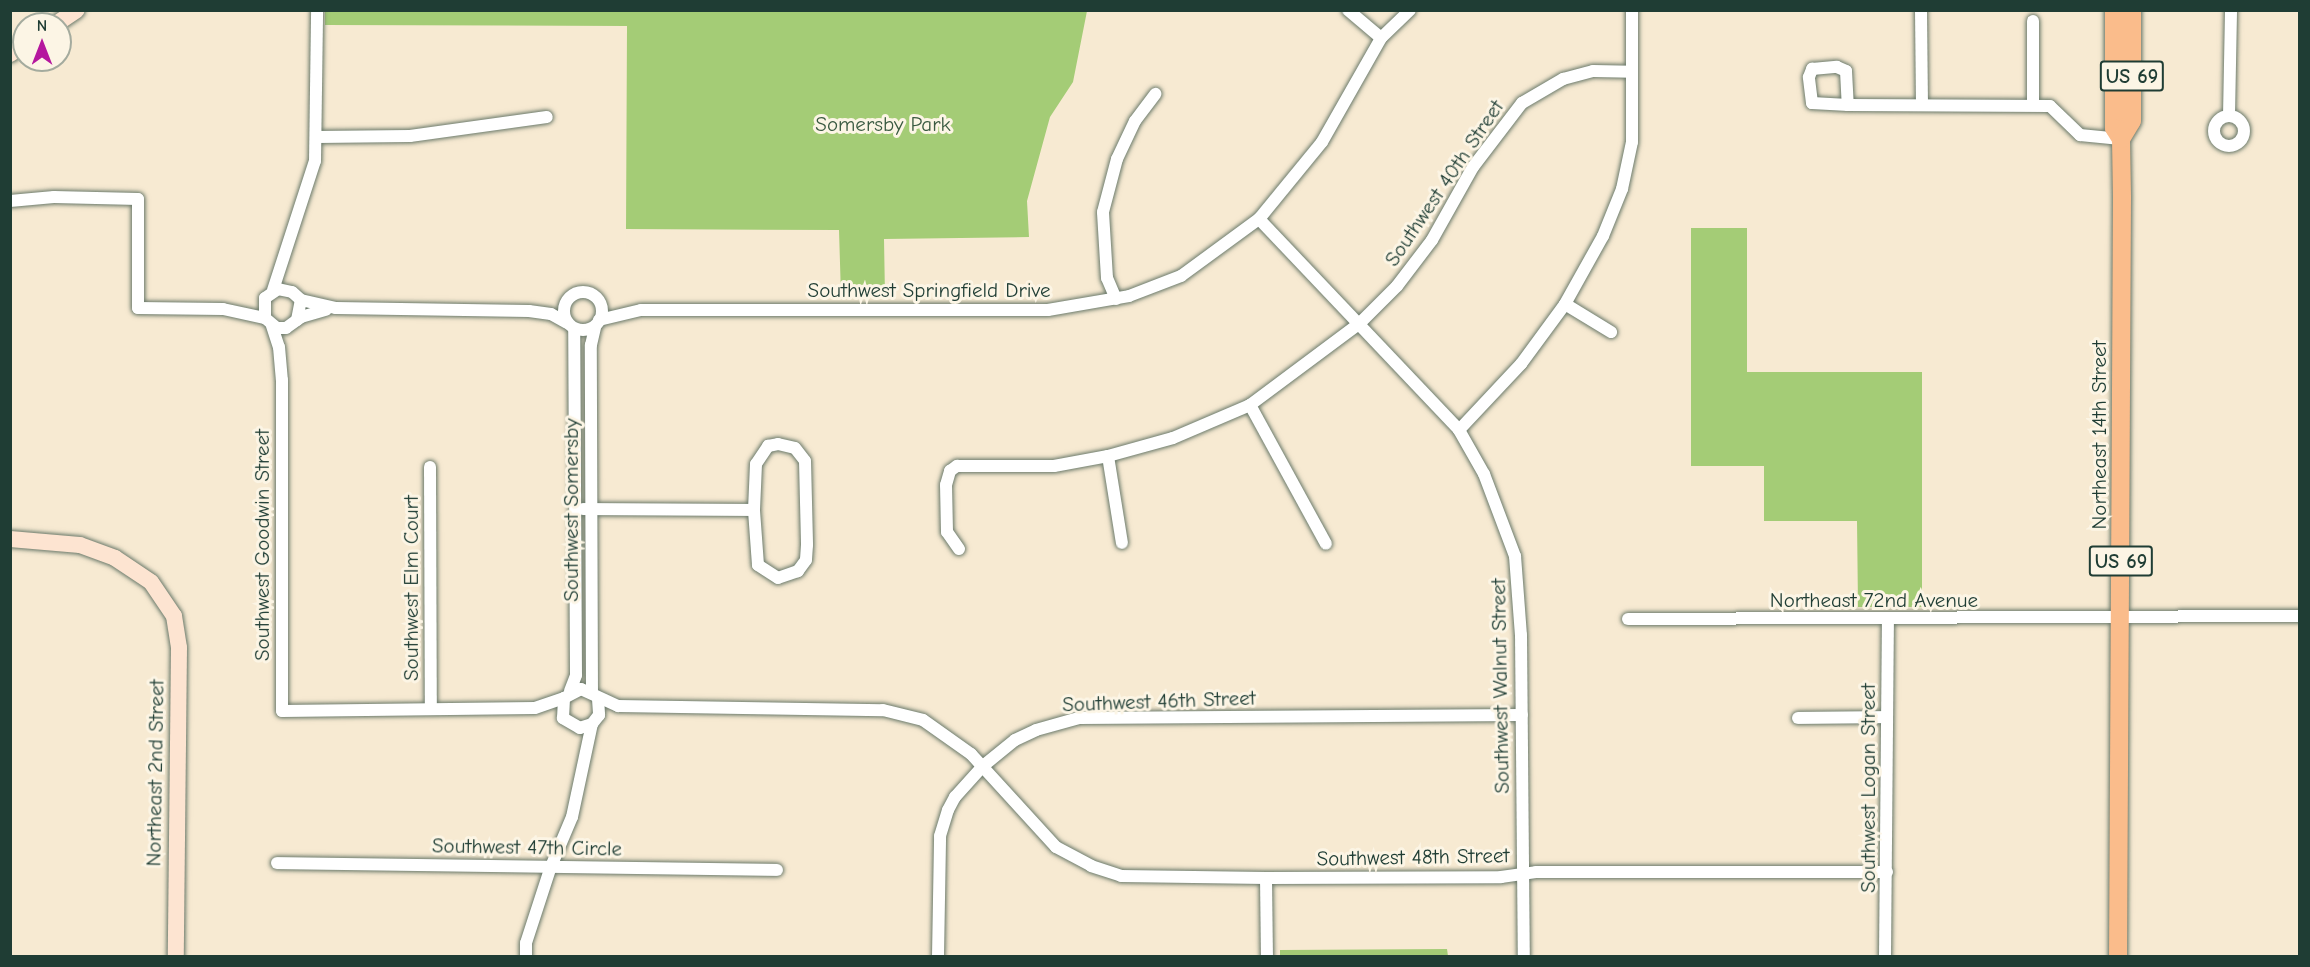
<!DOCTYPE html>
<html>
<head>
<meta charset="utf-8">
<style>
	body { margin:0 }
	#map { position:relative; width:2310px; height:967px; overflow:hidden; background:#f7ead2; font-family:"Comic Neue",sans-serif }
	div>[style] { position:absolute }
	.green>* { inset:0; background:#a4cc76 }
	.roads { filter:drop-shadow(0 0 2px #6b7a6b) drop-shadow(0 0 2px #6b7a6b) }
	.street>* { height:12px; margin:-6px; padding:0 6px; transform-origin:6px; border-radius:6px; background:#fff }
	.street>.ring { margin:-6px; padding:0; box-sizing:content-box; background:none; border:12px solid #fff; border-radius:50% }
	.secondary>* { height:16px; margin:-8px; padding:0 8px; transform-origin:8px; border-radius:8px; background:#fde4d1 }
	.primary>* { height:18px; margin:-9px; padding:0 9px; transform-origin:9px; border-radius:9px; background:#fabc8b }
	span { translate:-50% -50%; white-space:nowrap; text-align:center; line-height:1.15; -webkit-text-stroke:6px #fcf5e5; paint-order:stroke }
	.shield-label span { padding:2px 4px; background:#fcf5e5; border:2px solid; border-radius:4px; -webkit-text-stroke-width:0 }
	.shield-label { font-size:20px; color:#1f3d34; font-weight:700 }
	.park-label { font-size:21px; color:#3a5a41 }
	.street-label { font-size:21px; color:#1f3d34 }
	.frame { position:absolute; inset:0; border:12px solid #1f3d34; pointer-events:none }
	.north { position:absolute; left:12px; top:12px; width:60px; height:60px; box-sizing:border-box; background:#fcf5e5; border:2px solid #a4ab9e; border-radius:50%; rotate:0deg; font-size:16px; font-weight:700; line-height:24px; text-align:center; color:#1f3d34 }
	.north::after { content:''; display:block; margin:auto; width:21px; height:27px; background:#b5179e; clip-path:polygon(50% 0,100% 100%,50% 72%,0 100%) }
</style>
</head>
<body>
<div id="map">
	<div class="green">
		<i style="clip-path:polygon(325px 11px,325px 10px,1087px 11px,1073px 82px,1050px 117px,1027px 201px,1029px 237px,884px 239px,885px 296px,841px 296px,839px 230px,626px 229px,627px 26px,325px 25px)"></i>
		<i style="clip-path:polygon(1691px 228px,1747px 228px,1747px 372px,1922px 372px,1922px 607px,1858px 607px,1857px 521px,1764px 521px,1764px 466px,1691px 466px)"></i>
		<i style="clip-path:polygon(1447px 949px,1448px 956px,1280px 956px,1280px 950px)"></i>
	</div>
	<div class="roads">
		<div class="street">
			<i style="left:1348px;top:10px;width:43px;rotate:40.3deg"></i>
			<i style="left:1921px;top:10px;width:95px;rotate:89.4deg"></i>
			<i style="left:2033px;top:21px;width:84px;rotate:90deg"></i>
			<i style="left:1848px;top:105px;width:36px;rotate:-177deg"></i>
			<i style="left:1812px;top:103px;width:26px;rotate:-97deg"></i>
			<i style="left:1809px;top:77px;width:9px;rotate:-69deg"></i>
			<i style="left:1812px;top:69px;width:25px;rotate:-5deg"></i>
			<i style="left:1837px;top:67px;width:10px;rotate:24deg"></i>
			<i style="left:1846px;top:71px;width:34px;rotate:87deg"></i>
			<i style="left:1848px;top:105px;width:202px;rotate:0.3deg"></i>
			<i style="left:2050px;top:106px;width:42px;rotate:44deg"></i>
			<i style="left:2080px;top:135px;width:41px;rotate:5.6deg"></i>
			<i class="ring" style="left:2214px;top:116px;width:18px;height:18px"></i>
			<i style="left:2229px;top:116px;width:106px;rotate:-88.9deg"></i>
			<i style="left:317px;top:137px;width:93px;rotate:-0.6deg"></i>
			<i style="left:410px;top:136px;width:138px;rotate:-7.9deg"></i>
			<i style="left:10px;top:201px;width:44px;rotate:-5.2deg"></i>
			<i style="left:54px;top:197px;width:84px;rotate:1.4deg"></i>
			<i style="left:138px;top:199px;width:109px;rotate:90deg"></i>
			<i style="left:138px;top:308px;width:85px;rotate:0.7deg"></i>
			<i style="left:223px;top:309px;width:43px;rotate:12.1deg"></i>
			<i style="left:1259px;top:219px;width:291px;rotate:46.5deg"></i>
			<i style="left:1459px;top:430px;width:51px;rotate:60.4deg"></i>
			<i style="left:1484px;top:474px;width:88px;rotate:69.3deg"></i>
			<i style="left:1515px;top:556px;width:79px;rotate:85.7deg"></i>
			<i style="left:1521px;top:635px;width:321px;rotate:89.5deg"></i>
			<i style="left:273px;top:290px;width:136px;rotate:-72deg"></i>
			<i style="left:315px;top:161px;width:151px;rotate:-89.2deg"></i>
			<i class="ring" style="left:564px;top:292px;width:26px;height:26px"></i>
			<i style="left:1116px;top:299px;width:23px;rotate:-113deg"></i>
			<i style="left:1107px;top:278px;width:66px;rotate:-93.5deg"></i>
			<i style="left:1103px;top:212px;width:55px;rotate:-75.2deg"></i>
			<i style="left:1117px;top:159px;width:42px;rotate:-64.7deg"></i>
			<i style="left:1135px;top:121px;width:34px;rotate:-53deg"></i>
			<i style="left:301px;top:300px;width:36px;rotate:13deg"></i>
			<i style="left:336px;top:308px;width:193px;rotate:0.9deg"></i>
			<i style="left:529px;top:311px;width:22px;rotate:8deg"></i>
			<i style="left:551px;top:314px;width:18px;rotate:29deg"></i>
			<i style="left:1565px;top:304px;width:54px;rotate:31.3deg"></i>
			<i style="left:297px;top:320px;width:20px;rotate:-79deg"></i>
			<i style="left:301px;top:300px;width:12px;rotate:-138deg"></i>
			<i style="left:292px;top:292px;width:14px;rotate:-168deg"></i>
			<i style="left:278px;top:289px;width:16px;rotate:145deg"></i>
			<i style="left:265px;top:298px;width:20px;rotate:90deg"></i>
			<i style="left:265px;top:318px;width:16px;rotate:40deg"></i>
			<i style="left:277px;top:328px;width:9px"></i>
			<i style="left:286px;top:328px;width:19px;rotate:-36deg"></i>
			<i style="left:301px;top:317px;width:26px;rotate:-16deg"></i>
			<i style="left:599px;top:320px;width:43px;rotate:-13.4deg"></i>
			<i style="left:641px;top:310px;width:407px"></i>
			<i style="left:1048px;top:310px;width:82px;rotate:-9.8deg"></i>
			<i style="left:1129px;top:296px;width:56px;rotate:-21deg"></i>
			<i style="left:1181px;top:276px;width:97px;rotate:-36.2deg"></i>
			<i style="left:1259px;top:219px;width:99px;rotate:-50.7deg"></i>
			<i style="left:1322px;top:142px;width:120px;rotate:-60.4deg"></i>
			<i style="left:1381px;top:38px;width:40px;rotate:-44deg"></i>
			<i style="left:272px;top:326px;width:22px;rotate:72deg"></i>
			<i style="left:279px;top:347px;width:33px;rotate:85deg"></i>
			<i style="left:282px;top:380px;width:331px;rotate:90deg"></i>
			<i style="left:282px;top:711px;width:253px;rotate:-0.7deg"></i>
			<i style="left:535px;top:708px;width:31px;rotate:-19deg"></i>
			<i style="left:1250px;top:405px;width:158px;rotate:61.3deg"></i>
			<i style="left:1459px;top:430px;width:91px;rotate:-46.8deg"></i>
			<i style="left:1521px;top:364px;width:74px;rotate:-53.7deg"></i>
			<i style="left:1565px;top:304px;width:78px;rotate:-60.8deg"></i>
			<i style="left:1603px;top:236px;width:51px;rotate:-68deg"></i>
			<i style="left:1622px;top:189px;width:48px;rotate:-78deg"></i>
			<i style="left:1632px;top:142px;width:132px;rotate:-90deg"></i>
			<i style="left:778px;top:444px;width:17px;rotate:13deg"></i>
			<i style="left:795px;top:448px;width:16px;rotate:52deg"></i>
			<i style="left:805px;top:461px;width:84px;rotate:88.6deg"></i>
			<i style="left:807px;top:545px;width:15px;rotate:94deg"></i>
			<i style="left:806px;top:560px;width:14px;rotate:126deg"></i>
			<i style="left:798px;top:571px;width:21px;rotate:161deg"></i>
			<i style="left:778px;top:578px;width:24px;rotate:-147deg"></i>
			<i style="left:758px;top:565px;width:55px;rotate:-94.2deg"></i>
			<i style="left:754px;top:510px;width:46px;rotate:-87.5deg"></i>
			<i style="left:756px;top:464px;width:22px;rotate:-56deg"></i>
			<i style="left:768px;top:446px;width:10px;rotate:-11deg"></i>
			<i style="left:1108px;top:456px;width:88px;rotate:80.9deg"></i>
			<i style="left:430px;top:467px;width:242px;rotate:89.8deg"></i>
			<i style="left:583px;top:509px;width:171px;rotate:0.3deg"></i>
			<i style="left:959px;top:549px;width:21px;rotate:-125deg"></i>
			<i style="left:947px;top:532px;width:47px;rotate:-91.2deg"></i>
			<i style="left:946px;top:485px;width:15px;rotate:-74deg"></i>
			<i style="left:950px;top:471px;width:9px;rotate:-36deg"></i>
			<i style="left:957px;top:466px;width:97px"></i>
			<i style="left:1054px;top:466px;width:55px;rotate:-10.5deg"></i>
			<i style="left:1108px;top:456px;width:67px;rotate:-15.5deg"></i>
			<i style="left:1173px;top:438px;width:84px;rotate:-23.2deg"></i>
			<i style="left:1250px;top:405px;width:137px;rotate:-36.7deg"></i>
			<i style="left:1360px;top:323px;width:52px;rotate:-45deg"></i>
			<i style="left:1397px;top:286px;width:58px;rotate:-52.7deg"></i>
			<i style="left:1432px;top:240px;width:84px;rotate:-60.7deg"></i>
			<i style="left:1473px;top:167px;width:81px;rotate:-52.6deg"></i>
			<i style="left:1522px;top:103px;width:48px;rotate:-30.3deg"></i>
			<i style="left:1563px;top:79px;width:31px;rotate:-15deg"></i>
			<i style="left:1593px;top:71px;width:39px;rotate:1deg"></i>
			<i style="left:1628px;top:619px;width:672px;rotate:-0.26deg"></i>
			<i style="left:570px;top:691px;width:17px;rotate:-69deg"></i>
			<i style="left:576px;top:675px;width:346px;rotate:-90.3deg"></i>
			<i style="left:592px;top:693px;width:348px;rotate:-90.2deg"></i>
			<i style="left:591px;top:345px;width:18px;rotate:-77deg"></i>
			<i style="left:598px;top:699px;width:16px;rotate:86deg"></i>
			<i style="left:599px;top:715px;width:11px;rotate:128deg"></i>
			<i style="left:592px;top:724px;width:13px;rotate:162deg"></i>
			<i style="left:580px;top:728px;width:20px;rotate:-150deg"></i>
			<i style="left:563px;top:718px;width:20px;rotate:-87deg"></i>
			<i style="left:564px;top:698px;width:19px;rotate:-28deg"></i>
			<i style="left:581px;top:689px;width:41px;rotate:24.7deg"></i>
			<i style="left:618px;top:706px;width:265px;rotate:0.9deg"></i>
			<i style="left:883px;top:710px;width:41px;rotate:14deg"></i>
			<i style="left:923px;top:720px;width:59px;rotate:35.3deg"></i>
			<i style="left:971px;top:754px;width:126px;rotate:47.6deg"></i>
			<i style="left:1056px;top:847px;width:40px;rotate:28deg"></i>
			<i style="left:1091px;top:866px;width:32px;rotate:18deg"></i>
			<i style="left:1121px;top:876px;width:145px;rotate:0.8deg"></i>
			<i style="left:1266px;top:878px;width:235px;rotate:-0.2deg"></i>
			<i style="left:1501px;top:877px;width:35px;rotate:-8deg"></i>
			<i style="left:1536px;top:872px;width:351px"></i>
			<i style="left:1798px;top:718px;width:89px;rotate:-0.6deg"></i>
			<i style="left:277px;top:863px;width:500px;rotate:0.8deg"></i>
			<i style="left:1266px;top:878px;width:78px;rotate:89.3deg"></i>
			<i style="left:526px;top:956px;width:13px;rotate:-90deg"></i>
			<i style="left:526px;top:943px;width:78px;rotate:-72deg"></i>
			<i style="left:550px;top:869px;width:56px;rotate:-67.1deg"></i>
			<i style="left:572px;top:817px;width:95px;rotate:-77.9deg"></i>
			<i style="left:938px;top:956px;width:120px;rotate:-89deg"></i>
			<i style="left:940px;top:836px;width:27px;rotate:-73deg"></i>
			<i style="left:948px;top:810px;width:15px;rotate:-62deg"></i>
			<i style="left:955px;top:797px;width:42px;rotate:-47.9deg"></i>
			<i style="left:983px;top:766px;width:41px;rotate:-39.1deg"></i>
			<i style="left:1015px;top:740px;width:23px;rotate:-25deg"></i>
			<i style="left:1036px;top:730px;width:45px;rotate:-15.6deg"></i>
			<i style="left:1079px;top:718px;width:443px;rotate:-0.4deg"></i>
			<i style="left:1885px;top:956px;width:337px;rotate:-89.5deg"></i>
		</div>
		<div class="secondary">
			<i style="left:56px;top:24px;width:25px;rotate:-34deg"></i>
			<i style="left:10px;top:54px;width:17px;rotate:-33deg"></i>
			<i style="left:10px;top:539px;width:70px;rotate:4.9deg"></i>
			<i style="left:80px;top:545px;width:37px;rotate:20deg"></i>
			<i style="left:115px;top:558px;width:43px;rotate:33.7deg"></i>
			<i style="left:151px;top:582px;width:41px;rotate:55.9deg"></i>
			<i style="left:174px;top:616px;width:32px;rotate:81deg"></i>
			<i style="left:179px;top:648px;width:308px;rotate:90.6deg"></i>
		</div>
		<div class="primary">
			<i style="left:2114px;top:10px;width:118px;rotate:90deg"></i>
			<i style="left:2114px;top:128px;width:13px;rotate:58deg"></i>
			<i style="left:2121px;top:139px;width:59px;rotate:89deg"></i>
			<i style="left:2122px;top:198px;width:758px;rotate:90.3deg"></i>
			<i style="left:2121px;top:139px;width:21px;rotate:-59deg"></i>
			<i style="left:2132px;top:121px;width:111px;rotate:-90deg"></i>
		</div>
	</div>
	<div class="shield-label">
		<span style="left:2132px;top:76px">US 69</span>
		<span style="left:2121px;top:561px">US 69</span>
	</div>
	<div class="park-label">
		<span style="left:883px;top:124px">Somersby Park</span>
	</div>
	<div class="street-label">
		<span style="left:1444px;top:183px;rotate:-56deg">Southwest 40th Street</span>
		<span style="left:929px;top:290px">Southwest Springfield Drive</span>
		<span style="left:2099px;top:435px;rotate:-90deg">Northeast 14th Street</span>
		<span style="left:571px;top:510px;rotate:-90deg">Southwest Somersby</span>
		<span style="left:262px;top:545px;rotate:-90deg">Southwest Goodwin Street</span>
		<span style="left:411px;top:588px;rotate:-90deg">Southwest Elm Court</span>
		<span style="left:1874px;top:600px">Northeast 72nd Avenue</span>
		<span style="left:1500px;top:686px;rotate:-91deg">Southwest Walnut Street</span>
		<span style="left:1159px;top:701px;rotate:-2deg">Southwest 46th Street</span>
		<span style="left:155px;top:773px;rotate:-89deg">Northeast 2nd Street</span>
		<span style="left:1868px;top:788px;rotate:-90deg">Southwest Logan Street</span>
		<span style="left:527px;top:847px;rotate:1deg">Southwest 47th Circle</span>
		<span style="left:1413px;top:857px;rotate:-1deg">Southwest 48th Street</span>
	</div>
	<div class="frame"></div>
	<div class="north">N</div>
</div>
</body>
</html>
